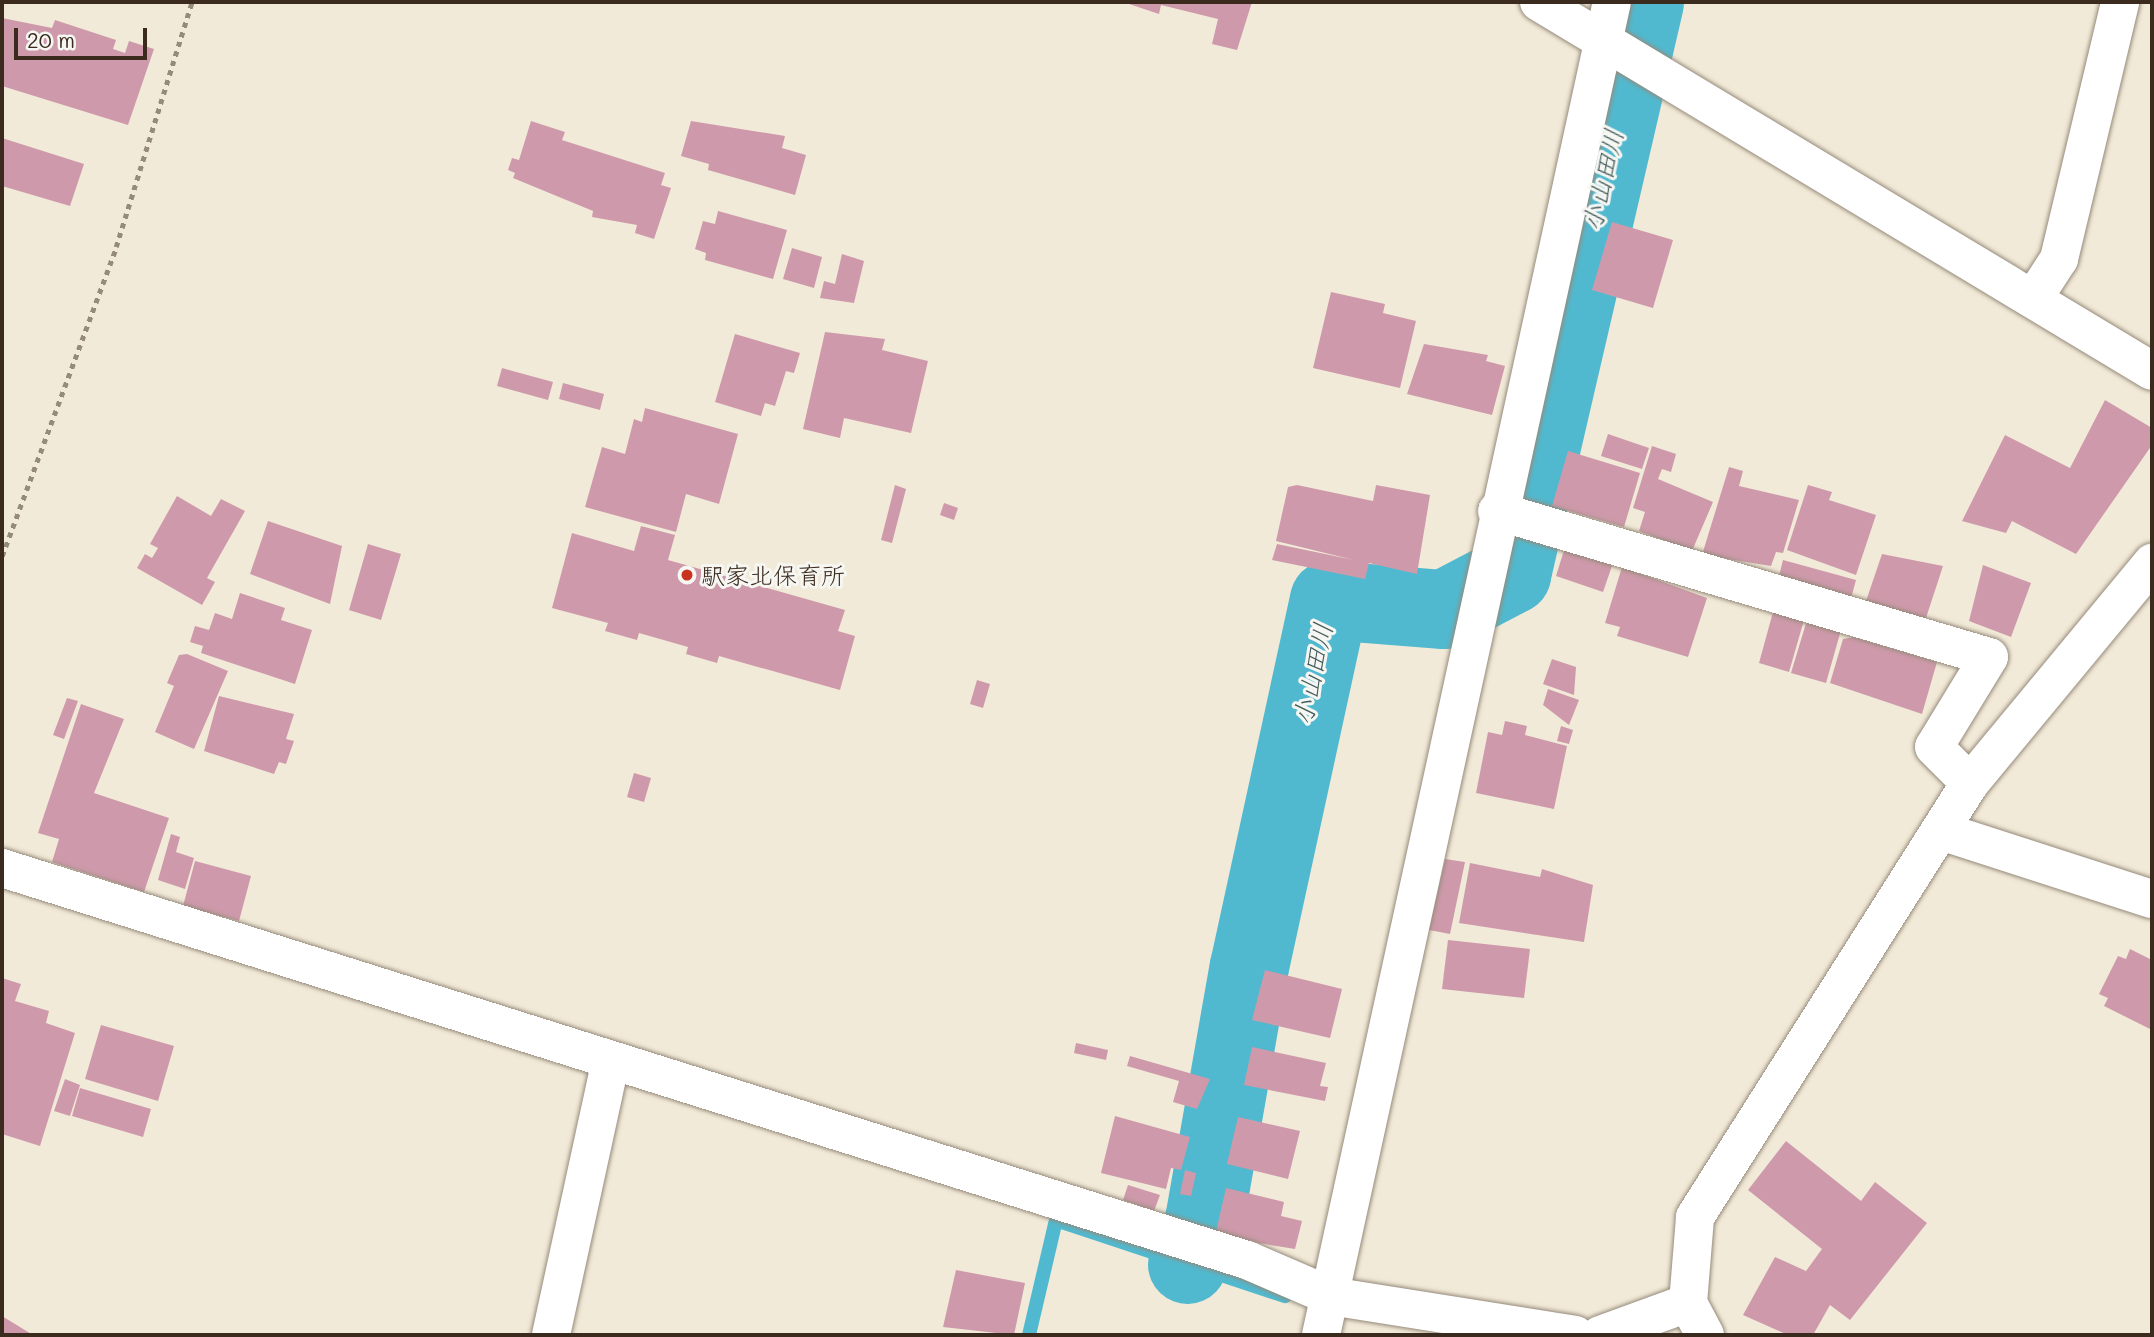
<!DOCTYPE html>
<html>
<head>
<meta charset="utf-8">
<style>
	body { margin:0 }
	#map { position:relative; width:2154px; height:1337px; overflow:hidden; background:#f2ead8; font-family:Mali,"Klee One",sans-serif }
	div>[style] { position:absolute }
	.stream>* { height:14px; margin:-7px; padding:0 7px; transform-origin:7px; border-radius:7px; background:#51b9cf }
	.river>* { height:79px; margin:-39.5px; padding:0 39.5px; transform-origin:39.5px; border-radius:39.5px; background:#51b9cf }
	.building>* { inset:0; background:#ce9aab }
	.path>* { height:4.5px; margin-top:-2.25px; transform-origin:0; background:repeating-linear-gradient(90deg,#968a7b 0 5px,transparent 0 10px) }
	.roads { filter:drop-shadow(0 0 2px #968a7b) drop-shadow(0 0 2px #968a7b) }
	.minor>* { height:38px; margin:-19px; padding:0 19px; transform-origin:19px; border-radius:19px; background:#fff }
	.tertiary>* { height:38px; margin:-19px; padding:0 19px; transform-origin:19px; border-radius:19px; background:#fff }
	.dots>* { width:19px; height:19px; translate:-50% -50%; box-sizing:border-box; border:4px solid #f6f6f2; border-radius:50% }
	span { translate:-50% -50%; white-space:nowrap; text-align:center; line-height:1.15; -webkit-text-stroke:6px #f6f6f2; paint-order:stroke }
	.poi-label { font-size:24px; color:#3b2a1e }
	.left { translate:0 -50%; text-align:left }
	.water-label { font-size:26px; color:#435c5c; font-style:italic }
	.frame { position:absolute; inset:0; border:4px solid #3b2a1e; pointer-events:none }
	.scale { position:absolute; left:14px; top:28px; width:133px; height:32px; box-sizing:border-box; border:4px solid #3b2a1e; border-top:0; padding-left:9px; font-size:21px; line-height:24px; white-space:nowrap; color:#3b2a1e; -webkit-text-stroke:5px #f6f6f2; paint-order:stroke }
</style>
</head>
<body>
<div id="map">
	<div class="stream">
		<i style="left:1062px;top:1222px;width:235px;rotate:18.4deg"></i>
		<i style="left:1029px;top:1335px;width:118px;rotate:-76.8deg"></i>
	</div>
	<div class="river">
		<i style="left:1187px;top:1264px;width:47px;rotate:-68.9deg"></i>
		<i style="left:1204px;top:1220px;width:258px;rotate:-80deg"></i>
		<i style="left:1249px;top:966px;width:375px;rotate:-77.7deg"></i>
		<i style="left:1329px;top:600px;width:115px;rotate:4.5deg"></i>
		<i style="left:1444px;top:609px;width:76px;rotate:-27.6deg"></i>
		<i style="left:1511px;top:574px;width:587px;rotate:-76.91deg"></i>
	</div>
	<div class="building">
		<i style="clip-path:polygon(1123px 2px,1252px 2px,1237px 50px,1212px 44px,1218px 19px,1161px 5px,1159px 14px)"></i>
		<i style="clip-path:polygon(2px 18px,52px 28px,55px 20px,116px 40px,113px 49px,125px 53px,129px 41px,154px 49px,128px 125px,2px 86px)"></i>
		<i style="clip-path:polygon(531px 121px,565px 132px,562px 140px,665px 173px,661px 185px,671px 188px,654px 239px,635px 233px,637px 225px,592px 217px,593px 211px,513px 178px,515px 173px,508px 170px,512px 158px,519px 160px)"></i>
		<i style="clip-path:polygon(691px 121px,785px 136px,782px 148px,806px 155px,795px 195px,708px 170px,709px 164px,681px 156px)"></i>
		<i style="clip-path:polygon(2px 138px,84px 164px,70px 206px,2px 186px)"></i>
		<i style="clip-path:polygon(718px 211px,787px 230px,773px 279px,705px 260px,706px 253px,695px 249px,703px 221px,715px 224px)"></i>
		<i style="clip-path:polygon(1612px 222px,1673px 240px,1653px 308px,1592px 290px)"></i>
		<i style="clip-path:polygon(792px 248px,822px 257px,814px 288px,783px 279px)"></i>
		<i style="clip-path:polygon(842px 254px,864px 261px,854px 303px,820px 298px,824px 281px,835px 284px)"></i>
		<i style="clip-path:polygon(1331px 292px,1385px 304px,1383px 313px,1416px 321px,1400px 388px,1313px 368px)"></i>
		<i style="clip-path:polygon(825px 332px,885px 339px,882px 350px,928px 361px,911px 433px,844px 418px,840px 438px,803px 429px)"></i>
		<i style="clip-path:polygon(735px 334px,800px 353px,794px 373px,786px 371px,775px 406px,765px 403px,761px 416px,715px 402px)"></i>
		<i style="clip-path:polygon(1424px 344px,1488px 355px,1486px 361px,1505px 366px,1492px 415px,1407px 394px)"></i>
		<i style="clip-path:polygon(502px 368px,553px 382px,548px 400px,497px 386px)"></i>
		<i style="clip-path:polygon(563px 383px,604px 394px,600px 410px,559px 399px)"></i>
		<i style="clip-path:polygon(2105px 400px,2152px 428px,2152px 445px,2076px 554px,2012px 521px,2006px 533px,1962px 521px,2005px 435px,2070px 468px)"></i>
		<i style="clip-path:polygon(645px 408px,738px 434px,719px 504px,686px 494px,676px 532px,585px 507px,602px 447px,625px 454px,634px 419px,642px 422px)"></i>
		<i style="clip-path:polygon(1608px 434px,1649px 448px,1642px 469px,1601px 456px)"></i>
		<i style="clip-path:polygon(1652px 446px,1676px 454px,1671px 472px,1662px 469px,1658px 479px,1713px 502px,1692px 551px,1639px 531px,1645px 512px,1633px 508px)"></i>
		<i style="clip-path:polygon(1568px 451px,1640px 473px,1624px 527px,1552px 506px)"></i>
		<i style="clip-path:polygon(1729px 467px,1743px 471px,1739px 486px,1799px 500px,1783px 553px,1776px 552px,1771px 566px,1702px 555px)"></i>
		<i style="clip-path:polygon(895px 485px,906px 489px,892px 543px,881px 540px)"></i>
		<i style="clip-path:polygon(1297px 485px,1373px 501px,1376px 485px,1430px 495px,1417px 574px,1369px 563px,1365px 579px,1272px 560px,1277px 544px,1354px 560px,1276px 541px,1288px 487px)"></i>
		<i style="clip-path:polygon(1808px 485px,1832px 492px,1829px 500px,1876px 515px,1856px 575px,1787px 550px)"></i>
		<i style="clip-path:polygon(177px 496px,211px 516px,221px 499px,245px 511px,207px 578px,215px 582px,202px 605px,137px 568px,145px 554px,152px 558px,158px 548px,150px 544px)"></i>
		<i style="clip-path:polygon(944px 503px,958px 508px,954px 520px,940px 515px)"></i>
		<i style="clip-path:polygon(268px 521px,342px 546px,330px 604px,250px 574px)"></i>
		<i style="clip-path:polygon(641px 526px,675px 535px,668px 560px,845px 610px,838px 631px,855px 636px,840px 690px,719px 656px,717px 663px,686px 654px,688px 647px,639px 633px,637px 640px,605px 631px,608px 623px,552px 608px,572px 533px,634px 551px)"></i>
		<i style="clip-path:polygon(368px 544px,401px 554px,381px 620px,349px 610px)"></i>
		<i style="clip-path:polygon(1566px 544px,1614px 560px,1603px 592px,1556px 576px)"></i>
		<i style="clip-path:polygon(1882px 554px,1943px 566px,1925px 621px,1866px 601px)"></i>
		<i style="clip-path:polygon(1783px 560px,1856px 580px,1850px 602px,1778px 580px)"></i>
		<i style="clip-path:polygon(1983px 565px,2031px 583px,2011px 637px,1969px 621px)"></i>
		<i style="clip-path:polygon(1622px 567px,1707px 598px,1688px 657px,1617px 636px,1620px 627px,1605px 623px)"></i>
		<i style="clip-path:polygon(240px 593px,285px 608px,281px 620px,312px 630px,295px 684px,201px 653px,203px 646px,190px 642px,195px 626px,209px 630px,215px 613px,232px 619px)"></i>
		<i style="clip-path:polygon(1773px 612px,1804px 620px,1789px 672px,1759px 663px)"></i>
		<i style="clip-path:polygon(1807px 620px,1841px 630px,1826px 683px,1791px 673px)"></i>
		<i style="clip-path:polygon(1854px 637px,1937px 662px,1922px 714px,1830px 683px,1843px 639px)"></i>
		<i style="clip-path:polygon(187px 654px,228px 671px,194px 749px,155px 732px,174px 686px,167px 683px,179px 655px)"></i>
		<i style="clip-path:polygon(1552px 659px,1576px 667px,1574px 695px,1543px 684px)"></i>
		<i style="clip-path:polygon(977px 680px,990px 684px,983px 708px,970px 704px)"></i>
		<i style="clip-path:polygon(1548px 689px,1579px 700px,1569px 725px,1543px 705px)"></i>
		<i style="clip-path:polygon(219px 696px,294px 714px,286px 739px,294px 741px,286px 764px,279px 762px,274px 774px,204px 751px)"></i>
		<i style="clip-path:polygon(67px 698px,78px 701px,64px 739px,53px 735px)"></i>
		<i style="clip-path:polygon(81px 704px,124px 719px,94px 793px,169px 818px,144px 892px,52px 862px,59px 839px,38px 833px)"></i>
		<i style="clip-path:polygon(1505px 721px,1527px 726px,1525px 735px,1567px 746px,1554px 809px,1476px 793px,1488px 732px,1502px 735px)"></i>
		<i style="clip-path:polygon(1561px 726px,1573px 730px,1569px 744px,1557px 741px)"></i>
		<i style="clip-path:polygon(634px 773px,651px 778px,644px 802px,627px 797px)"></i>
		<i style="clip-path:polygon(171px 834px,180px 837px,176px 852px,194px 858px,185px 889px,158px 880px)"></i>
		<i style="clip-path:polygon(1445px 859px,1465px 862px,1450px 934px,1429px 930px)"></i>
		<i style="clip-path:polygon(195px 861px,251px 876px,239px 921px,183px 906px)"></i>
		<i style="clip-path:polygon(1470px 863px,1540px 877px,1542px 869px,1593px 885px,1584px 942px,1459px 923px)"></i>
		<i style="clip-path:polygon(1448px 940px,1530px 949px,1524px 998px,1442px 989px)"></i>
		<i style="clip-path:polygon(2130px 949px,2152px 960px,2152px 1030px,2104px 1006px,2108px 998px,2099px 994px,2118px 956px,2126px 959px)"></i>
		<i style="clip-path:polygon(1265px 970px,1342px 989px,1330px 1038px,1252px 1020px)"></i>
		<i style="clip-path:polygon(2px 978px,21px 984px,15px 1001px,49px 1011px,46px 1023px,75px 1033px,40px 1146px,2px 1134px)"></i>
		<i style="clip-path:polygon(101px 1025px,174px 1046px,158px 1101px,85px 1079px)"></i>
		<i style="clip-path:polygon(1076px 1043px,1108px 1050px,1106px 1060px,1074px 1053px)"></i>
		<i style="clip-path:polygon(1252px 1047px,1326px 1063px,1320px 1086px,1328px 1087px,1325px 1101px,1244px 1085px)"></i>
		<i style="clip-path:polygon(1130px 1056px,1210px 1079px,1197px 1109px,1173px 1102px,1179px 1081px,1127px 1066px)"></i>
		<i style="clip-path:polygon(65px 1079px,80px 1085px,70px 1116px,54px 1111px)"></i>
		<i style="clip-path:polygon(80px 1088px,151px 1109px,143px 1137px,72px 1116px)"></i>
		<i style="clip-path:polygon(1115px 1116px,1190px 1137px,1181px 1170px,1171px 1168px,1166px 1189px,1101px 1173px)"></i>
		<i style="clip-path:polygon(1238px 1117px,1300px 1131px,1288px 1179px,1227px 1164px)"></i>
		<i style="clip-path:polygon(1786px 1141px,1861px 1201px,1875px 1182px,1927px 1223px,1850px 1320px,1830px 1305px,1813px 1335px,1788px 1335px,1743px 1315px,1775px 1257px,1806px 1271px,1822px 1249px,1748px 1190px)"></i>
		<i style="clip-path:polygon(1185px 1170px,1196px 1173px,1191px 1196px,1180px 1194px)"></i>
		<i style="clip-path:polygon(1128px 1185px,1160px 1195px,1154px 1211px,1123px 1200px)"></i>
		<i style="clip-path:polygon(1226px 1188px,1284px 1202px,1281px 1216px,1302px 1221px,1295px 1249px,1215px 1236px)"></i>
		<i style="clip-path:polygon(956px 1270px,1025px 1283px,1014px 1335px,943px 1327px)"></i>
		<i style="clip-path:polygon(2px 1316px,33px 1335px,2px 1335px)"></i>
	</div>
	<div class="path">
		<i style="left:2px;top:556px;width:329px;rotate:-69.7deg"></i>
		<i style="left:116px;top:247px;width:257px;rotate:-72.8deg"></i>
	</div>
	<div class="roads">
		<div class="minor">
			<i style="left:1497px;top:511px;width:513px;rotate:16.53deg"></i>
			<i style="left:1989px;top:657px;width:105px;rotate:121.4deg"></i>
			<i style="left:1934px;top:747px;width:51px;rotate:45deg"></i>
			<i style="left:1944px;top:832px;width:219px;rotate:17.9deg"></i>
			<i style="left:2px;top:868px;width:1305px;rotate:17.48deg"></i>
			<i style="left:1247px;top:1260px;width:90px;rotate:23.4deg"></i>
			<i style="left:1330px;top:1296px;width:248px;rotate:9deg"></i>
			<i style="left:551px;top:1335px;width:277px;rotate:-77.7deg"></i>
			<i style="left:1321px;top:1335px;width:1364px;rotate:-77.69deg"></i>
			<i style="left:1600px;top:1335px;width:94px;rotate:-20deg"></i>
			<i style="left:1705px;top:1335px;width:36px;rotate:-118deg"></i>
			<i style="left:1688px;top:1303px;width:86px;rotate:-85.3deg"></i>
			<i style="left:1695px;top:1217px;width:514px;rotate:-57.64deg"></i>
			<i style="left:1970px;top:783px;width:286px;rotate:-50.4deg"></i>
		</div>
		<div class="tertiary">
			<i style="left:1539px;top:2px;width:715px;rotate:31.05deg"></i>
			<i style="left:2033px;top:299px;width:48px;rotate:-57deg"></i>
			<i style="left:2059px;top:259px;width:264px;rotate:-76.6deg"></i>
		</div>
	</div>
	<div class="dots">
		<i style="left:687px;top:575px;background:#c8321e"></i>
	</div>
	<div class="poi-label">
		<span class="left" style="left:701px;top:575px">駅家北保育所</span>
	</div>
	<div class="water-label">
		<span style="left:1603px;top:180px;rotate:-77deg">小山田川</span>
		<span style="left:1313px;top:674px;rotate:-78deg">小山田川</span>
	</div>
	<div class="frame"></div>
	<div class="scale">20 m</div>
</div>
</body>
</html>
